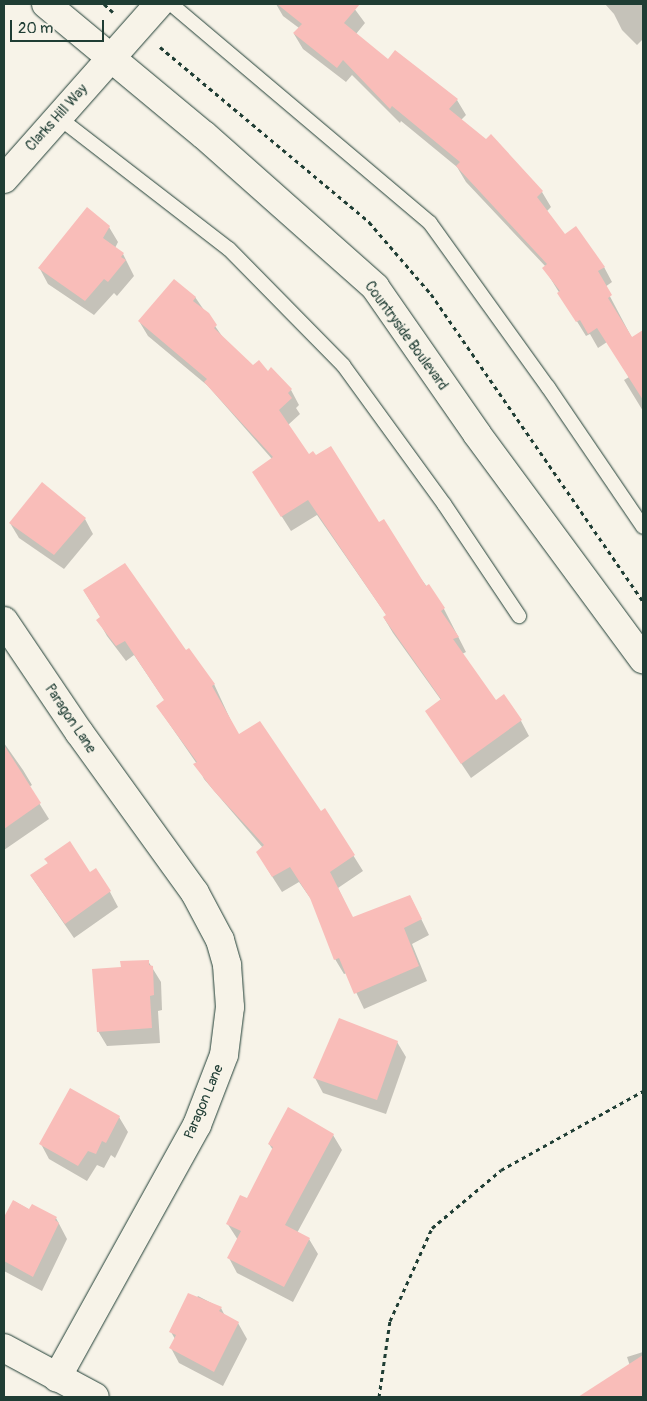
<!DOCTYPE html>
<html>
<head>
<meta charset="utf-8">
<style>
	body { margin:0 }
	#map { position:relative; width:647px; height:1401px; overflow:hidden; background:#f7f3e8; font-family:Pangolin,sans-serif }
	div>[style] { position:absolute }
	.shadow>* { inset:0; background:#0003 }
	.building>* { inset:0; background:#f9bdb9 }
	.path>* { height:3px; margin-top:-1.5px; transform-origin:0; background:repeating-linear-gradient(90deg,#1f3d34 0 4px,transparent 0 8px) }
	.roads { filter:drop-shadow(0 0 1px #1f3d34) drop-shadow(0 0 1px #1f3d34) }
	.service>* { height:14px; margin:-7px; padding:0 7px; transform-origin:7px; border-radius:7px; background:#f7f3e8 }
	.minor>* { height:28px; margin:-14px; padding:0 14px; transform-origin:14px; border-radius:14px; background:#f7f3e8 }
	span { translate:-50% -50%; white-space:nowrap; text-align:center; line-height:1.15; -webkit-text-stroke:4px #f7f3e8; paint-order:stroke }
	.street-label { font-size:14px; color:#1f3d34 }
	.frame { position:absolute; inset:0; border:5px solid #1f3d34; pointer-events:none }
	.scale { position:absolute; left:10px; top:20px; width:94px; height:22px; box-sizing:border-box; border:2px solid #1f3d34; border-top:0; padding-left:6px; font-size:15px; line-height:18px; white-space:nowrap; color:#1f3d34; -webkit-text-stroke:4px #f7f3e8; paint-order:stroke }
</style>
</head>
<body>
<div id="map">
	<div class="shadow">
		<i style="clip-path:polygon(276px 4px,351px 4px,365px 23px,356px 34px,388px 61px,396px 52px,457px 100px,466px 115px,461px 120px,542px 192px,551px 207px,546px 212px,564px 235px,604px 267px,612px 282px,605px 287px,632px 338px,643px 331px,643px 411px,624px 380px,629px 377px,607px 342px,598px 348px,590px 334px,586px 336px,544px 268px,546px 267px,466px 182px,457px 167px,401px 121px,400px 123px,352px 75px,346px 82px,303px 49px,294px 34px,299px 28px,283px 16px)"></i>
		<i style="clip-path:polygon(605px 4px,643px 4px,643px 39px,637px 45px,622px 30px,614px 14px)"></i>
		<i style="clip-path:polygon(109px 227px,118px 242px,115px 248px,123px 254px,134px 276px,117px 296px,114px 293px,94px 315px,48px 284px,40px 269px)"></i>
		<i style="clip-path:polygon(195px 297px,224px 339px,253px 367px,268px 373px,291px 390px,299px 405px,296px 408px,300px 414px,288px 425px,308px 455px,379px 524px,444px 609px,466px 652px,462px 654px,496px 702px,521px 721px,529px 736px,471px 778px,426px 711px,441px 700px,393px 633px,384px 618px,387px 616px,317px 515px,291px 531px,263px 487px,272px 459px,208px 386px,148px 336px,139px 321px)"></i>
		<i style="clip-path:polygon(85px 519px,93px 534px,64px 569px,19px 538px,10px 523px)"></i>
		<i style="clip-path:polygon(84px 591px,186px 652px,214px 684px,238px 736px,321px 813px,325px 810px,363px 871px,338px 888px,353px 919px,410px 896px,429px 935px,412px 944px,427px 981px,364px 1009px,347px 973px,344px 974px,335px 959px,313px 902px,299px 882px,282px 892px,266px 867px,263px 848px,204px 779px,197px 764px,157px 706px,165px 701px,134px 655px,126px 661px,107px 636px,98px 620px,101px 618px)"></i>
		<i style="clip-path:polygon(4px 743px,23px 770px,32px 785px,29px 787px,49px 819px,4px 850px)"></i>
		<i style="clip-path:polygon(46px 860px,89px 874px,110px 892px,118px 907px,74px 938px,31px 876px,49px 865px)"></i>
		<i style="clip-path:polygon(148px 961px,161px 982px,162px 1010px,158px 1011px,160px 1043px,107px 1046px,98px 1031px,122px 968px)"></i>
		<i style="clip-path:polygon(397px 1042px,406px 1057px,386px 1114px,323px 1093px,315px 1078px)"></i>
		<i style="clip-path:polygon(119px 1117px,128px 1132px,115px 1158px,111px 1155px,104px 1168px,97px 1165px,87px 1181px,49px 1159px,41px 1144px)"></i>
		<i style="clip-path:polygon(333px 1135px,342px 1150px,297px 1233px,309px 1239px,318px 1254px,293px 1302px,237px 1273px,229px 1258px,238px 1240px,227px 1223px,247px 1199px,273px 1150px,269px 1144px)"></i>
		<i style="clip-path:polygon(14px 1201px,30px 1210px,56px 1218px,67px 1239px,42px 1291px,4px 1271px,4px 1220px)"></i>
		<i style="clip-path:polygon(198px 1296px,221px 1308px,225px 1316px,238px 1323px,247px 1339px,223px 1386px,179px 1363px,171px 1348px,175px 1339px,171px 1332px)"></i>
		<i style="clip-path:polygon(643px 1352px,643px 1397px,581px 1397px,630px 1366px,627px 1357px)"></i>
	</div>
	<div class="building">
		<i style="clip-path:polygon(277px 4px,360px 4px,344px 23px,388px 59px,395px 50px,458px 99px,449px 109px,486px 139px,491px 134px,543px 191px,537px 197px,565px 234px,576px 226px,605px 267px,598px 271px,612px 295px,608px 298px,632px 337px,643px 330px,643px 400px,597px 328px,588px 334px,580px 320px,576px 322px,557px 293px,560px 291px,542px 268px,547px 264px,456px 166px,460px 162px,392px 106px,390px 109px,343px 60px,337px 68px,293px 33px,302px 24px)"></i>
		<i style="clip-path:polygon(87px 207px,110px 226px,103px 238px,124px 253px,121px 257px,126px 260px,108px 282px,104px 279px,85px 301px,38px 268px)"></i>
		<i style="clip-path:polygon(174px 279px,196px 297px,193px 301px,209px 313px,217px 325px,214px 328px,253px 365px,259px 360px,268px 371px,271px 367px,292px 389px,288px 393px,292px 398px,279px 410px,309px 454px,313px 451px,316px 455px,331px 446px,379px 522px,384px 519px,426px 586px,429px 584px,445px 608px,441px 611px,459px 637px,453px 639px,496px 700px,504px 694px,522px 720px,461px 764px,425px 711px,441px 699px,383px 617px,386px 615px,308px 500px,281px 517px,252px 472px,273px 457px,204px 382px,207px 379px,138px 321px)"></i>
		<i style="clip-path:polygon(42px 482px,86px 518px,54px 555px,9px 523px)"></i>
		<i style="clip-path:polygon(125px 563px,186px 650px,189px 648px,215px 684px,212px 686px,239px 734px,260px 721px,321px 811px,325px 808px,355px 855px,330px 872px,353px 917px,410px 895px,422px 919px,404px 928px,419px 966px,354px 994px,339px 958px,334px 960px,310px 898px,290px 867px,272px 877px,256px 852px,264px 845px,214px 791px,193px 764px,197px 762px,156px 706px,164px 700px,125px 641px,116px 646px,96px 620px,100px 617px,83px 590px)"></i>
		<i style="clip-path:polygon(4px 745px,41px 803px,4px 829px)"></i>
		<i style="clip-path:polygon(70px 841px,90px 872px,96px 868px,111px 891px,65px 924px,30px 875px,48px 863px,44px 859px)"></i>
		<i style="clip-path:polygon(149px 960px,149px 965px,153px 966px,154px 995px,150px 996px,152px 1028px,97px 1032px,92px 969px,121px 967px,120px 961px)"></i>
		<i style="clip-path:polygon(339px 1018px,398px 1041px,377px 1100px,313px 1078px)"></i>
		<i style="clip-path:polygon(70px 1088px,120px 1116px,106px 1143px,102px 1141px,96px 1154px,88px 1151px,78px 1166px,39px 1144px)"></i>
		<i style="clip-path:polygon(288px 1107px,334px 1134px,285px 1225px,310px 1238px,284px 1287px,227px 1258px,241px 1231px,226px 1224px,240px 1195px,247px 1198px,273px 1147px,268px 1144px)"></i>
		<i style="clip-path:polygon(13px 1200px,29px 1209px,32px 1204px,57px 1217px,55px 1220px,59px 1223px,33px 1277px,4px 1261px,4px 1217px)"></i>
		<i style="clip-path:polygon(188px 1293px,222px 1307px,219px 1311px,239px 1322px,214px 1372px,169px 1348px,176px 1335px,169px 1332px)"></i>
		<i style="clip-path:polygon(643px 1355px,643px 1397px,578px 1397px)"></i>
	</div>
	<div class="path">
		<i style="left:104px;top:4px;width:12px;rotate:42deg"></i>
		<i style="left:160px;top:47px;width:273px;rotate:39.9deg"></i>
		<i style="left:369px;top:222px;width:95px;rotate:49.3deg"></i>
		<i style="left:431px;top:294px;width:373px;rotate:55.4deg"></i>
		<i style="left:379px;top:1397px;width:77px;rotate:-81.8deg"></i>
		<i style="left:390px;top:1321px;width:102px;rotate:-65.7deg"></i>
		<i style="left:432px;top:1228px;width:90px;rotate:-40deg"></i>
		<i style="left:501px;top:1170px;width:162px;rotate:-29.1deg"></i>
	</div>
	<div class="roads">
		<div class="service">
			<i style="left:171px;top:4px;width:339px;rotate:40.2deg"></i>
			<i style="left:430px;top:223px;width:202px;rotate:54.3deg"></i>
			<i style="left:548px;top:387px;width:169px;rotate:55.8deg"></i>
			<i style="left:58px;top:117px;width:216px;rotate:37.7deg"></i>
			<i style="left:229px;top:249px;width:163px;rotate:45.5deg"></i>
			<i style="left:343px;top:365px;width:172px;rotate:54deg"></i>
			<i style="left:444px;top:504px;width:135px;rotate:56.2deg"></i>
		</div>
		<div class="minor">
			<i style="left:46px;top:4px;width:205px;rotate:39.7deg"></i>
			<i style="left:204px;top:135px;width:229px;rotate:41.6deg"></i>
			<i style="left:375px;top:287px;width:179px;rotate:55.2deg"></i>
			<i style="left:477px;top:434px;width:280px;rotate:53.6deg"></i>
			<i style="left:4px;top:179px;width:234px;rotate:-48.5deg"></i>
			<i style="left:4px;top:621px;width:134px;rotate:56deg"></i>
			<i style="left:79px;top:732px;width:198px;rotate:54.2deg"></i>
			<i style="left:195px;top:893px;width:53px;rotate:62deg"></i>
			<i style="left:220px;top:940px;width:26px;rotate:74deg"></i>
			<i style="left:227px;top:965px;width:42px;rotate:85.9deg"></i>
			<i style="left:230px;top:1007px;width:48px;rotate:97.1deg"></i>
			<i style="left:224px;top:1055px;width:75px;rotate:111.1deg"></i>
			<i style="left:197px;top:1125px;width:289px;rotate:119deg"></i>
			<i style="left:4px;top:1348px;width:103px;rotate:28.3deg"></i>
		</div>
	</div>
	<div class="street-label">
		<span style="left:57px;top:118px;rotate:-48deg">Clarks Hill Way</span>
		<span style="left:406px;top:336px;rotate:54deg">Countryside Boulevard</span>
		<span style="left:70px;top:719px;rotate:56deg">Paragon Lane</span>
		<span style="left:204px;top:1102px;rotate:-67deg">Paragon Lane</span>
	</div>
	<div class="frame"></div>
	<div class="scale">20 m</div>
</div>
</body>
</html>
